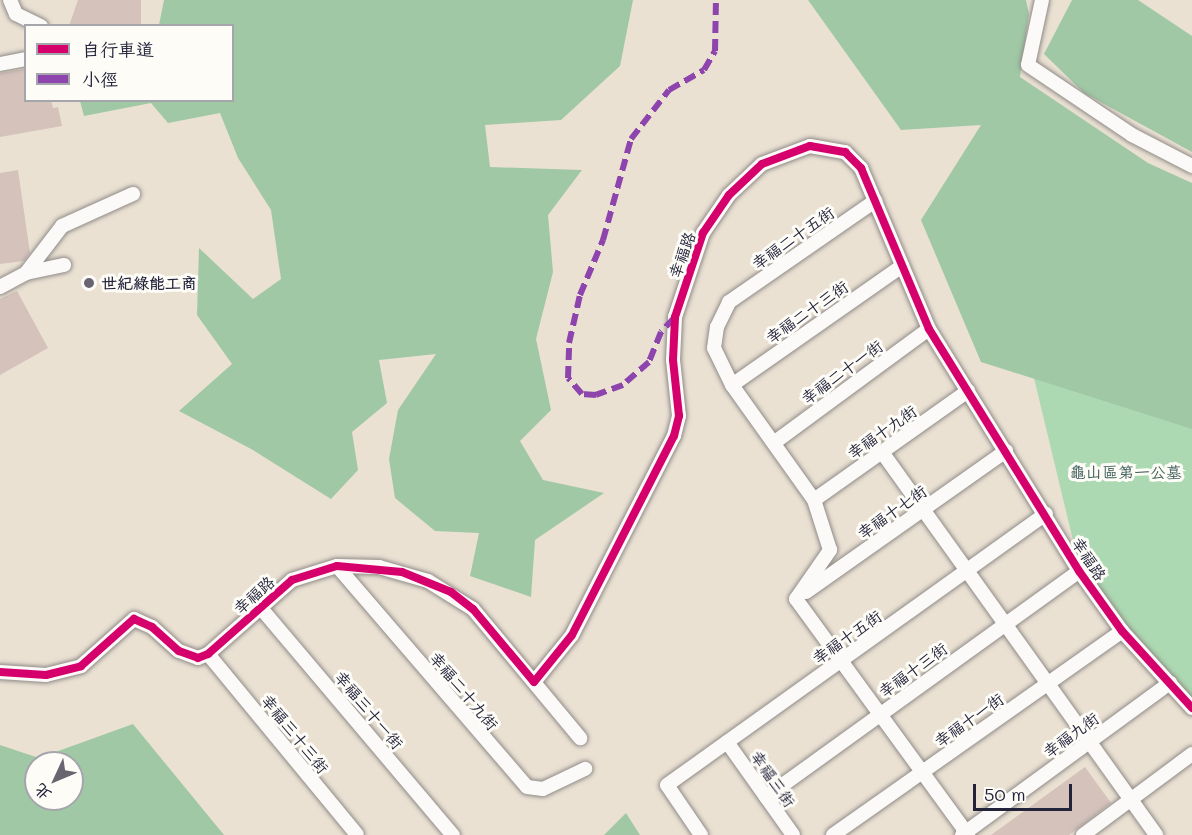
<!DOCTYPE html>
<html>
<head>
<meta charset="utf-8">
<style>
	body { margin:0 }
	#map { position:relative; width:1192px; height:835px; overflow:hidden; background:#eae1d3; font-family:Mali,"LXGW WenKai TC",sans-serif }
	div>[style] { position:absolute }
	.green>* { inset:0; background:#acd9b1 }
	.forest>* { inset:0; background:#a0c8a5 }
	.building>* { inset:0; background:#d4c2bb }
	.roads { filter:drop-shadow(0 0 2px #908b88) drop-shadow(0 0 2px #908b88) }
	.minor>* { height:14px; margin:-7px; padding:0 7px; transform-origin:7px; border-radius:7px; background:#fcfaf8 }
	.quiet>* { height:6px; margin-top:-3px; transform-origin:0; background:repeating-linear-gradient(90deg,#8e44ad 0 12px,transparent 0 18px) }
	.cycleway>* { height:8px; margin:-4px; padding:0 4px; transform-origin:4px; border-radius:4px; background:#d6006c }
	.dots>* { width:16px; height:16px; translate:-50% -50%; box-sizing:border-box; border:3px solid #fdfcf7; border-radius:50% }
	span { translate:-50% -50%; white-space:nowrap; text-align:center; line-height:1.15; -webkit-text-stroke:6px #fdfcf7; paint-order:stroke }
	.street-label { font-size:16px; color:#22223b }
	.poi-label { font-size:16px; color:#22223b; font-weight:700 }
	.left { translate:0 -50%; text-align:left }
	.park-label { font-size:16px; color:#41605b }
	.legend { position:absolute; left:24px; top:24px; width:210px; height:78px; box-sizing:border-box; background:#fdfcf7; border:2px solid #a5a5ac; margin:0; padding:8px 10px; list-style:none; font-size:18px; color:#22223b }
	.legend li { display:flex; align-items:center; gap:12px; height:30px }
	.legend b { width:30px; border:2px solid #a5a5ac }
	.north { position:absolute; left:24px; top:751px; width:60px; height:60px; box-sizing:border-box; background:#fdfcf7; border:2px solid #a5a5ac; border-radius:50%; rotate:226deg; font-size:16px; font-weight:700; line-height:24px; text-align:center; color:#22223b }
	.north::after { content:''; display:block; margin:auto; width:21px; height:27px; background:#686570; clip-path:polygon(50% 0,100% 100%,50% 72%,0 100%) }
	.scale { position:absolute; left:973px; top:784px; width:99px; height:27px; box-sizing:border-box; border:3px solid #22223b; border-top:0; padding-left:8px; font-size:18px; line-height:21px; white-space:nowrap; color:#22223b; -webkit-text-stroke:4px #fdfcf7; paint-order:stroke }
</style>
</head>
<body>
<div id="map">
	<div class="green">
		<i style="clip-path:polygon(1028px 353px,1192px 428px,1192px 700px,1126px 627px,1077px 557px)"></i>
	</div>
	<div class="forest">
		<i style="clip-path:polygon(164px 0,633px 0,620px 66px,561px 120px,485px 125px,490px 167px,582px 170px,548px 215px,553px 272px,536px 339px,551px 410px,520px 441px,543px 480px,604px 493px,535px 540px,531px 597px,470px 576px,479px 533px,435px 531px,395px 498px,389px 459px,398px 410px,436px 354px,379px 360px,387px 403px,352px 432px,358px 470px,331px 499px,253px 450px,179px 411px,232px 364px,197px 315px,199px 248px,253px 299px,281px 279px,271px 210px,238px 158px,220px 113px,168px 123px,151px 103px,84px 116px,80px 101px,232px 100px,232px 26px,159px 25px)"></i>
		<i style="clip-path:polygon(808px 0,1026px 0,1029px 14px,1020px 77px,1148px 163px,1192px 183px,1192px 429px,981px 362px,921px 220px,981px 125px,901px 130px)"></i>
		<i style="clip-path:polygon(1072px 0,1138px 0,1192px 36px,1192px 152px,1084px 93px,1044px 54px)"></i>
		<i style="clip-path:polygon(evenodd,133px 724px,224px 835px,0 835px,0 745px,39px 758px,133px 724px,36px 763px,72px 763px,72px 799px,36px 799px,36px 763px)"></i>
		<i style="clip-path:polygon(626px 813px,640px 835px,604px 835px)"></i>
	</div>
	<div class="building">
		<i style="clip-path:polygon(78px 0,141px 0,141px 26px,69px 26px)"></i>
		<i style="clip-path:polygon(26px 69px,26px 100px,51px 100px,53px 108px,58px 107px,62px 126px,0 137px,0 73px)"></i>
		<i style="clip-path:polygon(18px 170px,30px 253px,24px 261px,0 264px,0 173px)"></i>
		<i style="clip-path:polygon(17px 291px,48px 348px,0 375px,0 299px)"></i>
		<i style="clip-path:polygon(1085px 767px,1111px 803px,1069px 835px,991px 835px)"></i>
	</div>
	<div class="roads">
		<div class="minor">
			<i style="left:10px;top:0;width:15px;rotate:67deg"></i>
			<i style="left:16px;top:14px;width:28px;rotate:26deg"></i>
			<i style="left:1042px;top:0;width:66px;rotate:102.2deg"></i>
			<i style="left:1028px;top:65px;width:125px;rotate:33.9deg"></i>
			<i style="left:1132px;top:135px;width:68px;rotate:27.3deg"></i>
			<i style="left:0;top:64px;width:26px;rotate:-11deg"></i>
			<i style="left:26px;top:273px;width:59px;rotate:-52.5deg"></i>
			<i style="left:62px;top:226px;width:78px;rotate:-24.3deg"></i>
			<i style="left:0;top:287px;width:30px;rotate:-28deg"></i>
			<i style="left:26px;top:273px;width:39px;rotate:-12deg"></i>
			<i style="left:732px;top:385px;width:208px;rotate:-35deg"></i>
			<i style="left:775px;top:442px;width:191px;rotate:-36.3deg"></i>
			<i style="left:882px;top:452px;width:471px;rotate:54.4deg"></i>
			<i style="left:814px;top:500px;width:189px;rotate:-35.3deg"></i>
			<i style="left:337px;top:566px;width:291px;rotate:49.3deg"></i>
			<i style="left:527px;top:787px;width:16px;rotate:7deg"></i>
			<i style="left:543px;top:789px;width:47px;rotate:-25.5deg"></i>
			<i style="left:806px;top:592px;width:245px;rotate:-35.2deg"></i>
			<i style="left:796px;top:599px;width:60px;rotate:-55.2deg"></i>
			<i style="left:830px;top:550px;width:52px;rotate:-107.7deg"></i>
			<i style="left:814px;top:500px;width:141px;rotate:-125.5deg"></i>
			<i style="left:732px;top:385px;width:41px;rotate:-115.9deg"></i>
			<i style="left:714px;top:348px;width:21px;rotate:-82deg"></i>
			<i style="left:717px;top:327px;width:28px;rotate:-64deg"></i>
			<i style="left:729px;top:302px;width:178px;rotate:-34.7deg"></i>
			<i style="left:796px;top:599px;width:292px;rotate:53.9deg"></i>
			<i style="left:260px;top:607px;width:299px;rotate:49.8deg"></i>
			<i style="left:208px;top:654px;width:234px;rotate:50.5deg"></i>
			<i style="left:0;top:672px;width:46px;rotate:3.7deg"></i>
			<i style="left:46px;top:675px;width:36px;rotate:-14deg"></i>
			<i style="left:81px;top:666px;width:71px;rotate:-41.6deg"></i>
			<i style="left:134px;top:619px;width:20px;rotate:24deg"></i>
			<i style="left:152px;top:627px;width:36px;rotate:42deg"></i>
			<i style="left:179px;top:651px;width:20px;rotate:20deg"></i>
			<i style="left:198px;top:658px;width:11px;rotate:-22deg"></i>
			<i style="left:208px;top:654px;width:112px;rotate:-41.4deg"></i>
			<i style="left:292px;top:580px;width:47px;rotate:-17.3deg"></i>
			<i style="left:337px;top:566px;width:42px;rotate:1.4deg"></i>
			<i style="left:379px;top:567px;width:51px;rotate:15.9deg"></i>
			<i style="left:428px;top:581px;width:53px;rotate:31.9deg"></i>
			<i style="left:473px;top:609px;width:168px;rotate:50.3deg"></i>
			<i style="left:534px;top:682px;width:60px;rotate:-51deg"></i>
			<i style="left:572px;top:635px;width:224px;rotate:-62.9deg"></i>
			<i style="left:674px;top:436px;width:21px;rotate:-76deg"></i>
			<i style="left:679px;top:416px;width:56px;rotate:-96.1deg"></i>
			<i style="left:673px;top:360px;width:43px;rotate:-87.3deg"></i>
			<i style="left:675px;top:317px;width:89px;rotate:-71.6deg"></i>
			<i style="left:703px;top:233px;width:46px;rotate:-55.6deg"></i>
			<i style="left:729px;top:195px;width:45px;rotate:-43.2deg"></i>
			<i style="left:762px;top:164px;width:51px;rotate:-20.6deg"></i>
			<i style="left:810px;top:146px;width:36px;rotate:10deg"></i>
			<i style="left:845px;top:152px;width:23px;rotate:45deg"></i>
			<i style="left:861px;top:168px;width:175px;rotate:67.1deg"></i>
			<i style="left:929px;top:329px;width:285px;rotate:58.2deg"></i>
			<i style="left:1079px;top:571px;width:74px;rotate:54.4deg"></i>
			<i style="left:1122px;top:631px;width:104px;rotate:47.7deg"></i>
			<i style="left:727px;top:742px;width:114px;rotate:54.6deg"></i>
			<i style="left:766px;top:797px;width:386px;rotate:-35.8deg"></i>
			<i style="left:701px;top:835px;width:60px;rotate:-124.2deg"></i>
			<i style="left:667px;top:785px;width:466px;rotate:-35.6deg"></i>
			<i style="left:833px;top:835px;width:354px;rotate:-35.2deg"></i>
			<i style="left:962px;top:835px;width:258px;rotate:-36.2deg"></i>
			<i style="left:1083px;top:835px;width:136px;rotate:-36.6deg"></i>
		</div>
	</div>
	<div class="quiet">
		<i style="left:674px;top:318px;width:19px;rotate:133deg"></i>
		<i style="left:661px;top:332px;width:32px;rotate:112deg"></i>
		<i style="left:649px;top:362px;width:35px;rotate:139deg"></i>
		<i style="left:623px;top:385px;width:29px;rotate:160deg"></i>
		<i style="left:596px;top:395px;width:14px;rotate:-176deg"></i>
		<i style="left:582px;top:394px;width:21px;rotate:-131deg"></i>
		<i style="left:568px;top:378px;width:35px;rotate:-88deg"></i>
		<i style="left:569px;top:343px;width:49px;rotate:-77.1deg"></i>
		<i style="left:580px;top:295px;width:60px;rotate:-67.3deg"></i>
		<i style="left:603px;top:240px;width:105px;rotate:-74.5deg"></i>
		<i style="left:631px;top:139px;width:62px;rotate:-52.2deg"></i>
		<i style="left:669px;top:90px;width:40px;rotate:-29.7deg"></i>
		<i style="left:704px;top:70px;width:22px;rotate:-60deg"></i>
		<i style="left:715px;top:51px;width:51px;rotate:-88.9deg"></i>
	</div>
	<div class="cycleway">
		<i style="left:0;top:672px;width:46px;rotate:3.7deg"></i>
		<i style="left:46px;top:675px;width:36px;rotate:-14deg"></i>
		<i style="left:81px;top:666px;width:71px;rotate:-41.6deg"></i>
		<i style="left:134px;top:619px;width:20px;rotate:24deg"></i>
		<i style="left:152px;top:627px;width:36px;rotate:42deg"></i>
		<i style="left:179px;top:651px;width:20px;rotate:20deg"></i>
		<i style="left:198px;top:658px;width:11px;rotate:-22deg"></i>
		<i style="left:208px;top:654px;width:112px;rotate:-41.4deg"></i>
		<i style="left:292px;top:580px;width:47px;rotate:-17.3deg"></i>
		<i style="left:337px;top:566px;width:65px;rotate:5.3deg"></i>
		<i style="left:402px;top:572px;width:53px;rotate:22.2deg"></i>
		<i style="left:451px;top:592px;width:28px;rotate:38deg"></i>
		<i style="left:473px;top:609px;width:95px;rotate:50.1deg"></i>
		<i style="left:534px;top:682px;width:60px;rotate:-51deg"></i>
		<i style="left:572px;top:635px;width:224px;rotate:-62.9deg"></i>
		<i style="left:674px;top:436px;width:21px;rotate:-76deg"></i>
		<i style="left:679px;top:416px;width:56px;rotate:-96.1deg"></i>
		<i style="left:673px;top:360px;width:43px;rotate:-87.3deg"></i>
		<i style="left:675px;top:317px;width:89px;rotate:-71.6deg"></i>
		<i style="left:703px;top:233px;width:46px;rotate:-55.6deg"></i>
		<i style="left:729px;top:195px;width:45px;rotate:-43.2deg"></i>
		<i style="left:762px;top:164px;width:51px;rotate:-20.6deg"></i>
		<i style="left:810px;top:146px;width:36px;rotate:10deg"></i>
		<i style="left:845px;top:152px;width:23px;rotate:45deg"></i>
		<i style="left:861px;top:168px;width:175px;rotate:67.1deg"></i>
		<i style="left:929px;top:329px;width:285px;rotate:58.2deg"></i>
		<i style="left:1079px;top:571px;width:74px;rotate:54.4deg"></i>
		<i style="left:1122px;top:631px;width:104px;rotate:47.7deg"></i>
	</div>
	<div class="dots">
		<i style="left:89px;top:283px;background:#686570"></i>
	</div>
	<div class="street-label">
		<span style="left:793px;top:238px;rotate:-35deg">幸福二十五街</span>
		<span style="left:682px;top:255px;rotate:-70deg">幸福路</span>
		<span style="left:807px;top:312px;rotate:-35deg">幸福二十三街</span>
		<span style="left:842px;top:372px;rotate:-36deg">幸福二十一街</span>
		<span style="left:882px;top:432px;rotate:-35deg">幸福十九街</span>
		<span style="left:892px;top:512px;rotate:-35deg">幸福十七街</span>
		<span style="left:1089px;top:559px;rotate:57deg">幸福路</span>
		<span style="left:254px;top:595px;rotate:-41deg">幸福路</span>
		<span style="left:847px;top:637px;rotate:-35deg">幸福十五街</span>
		<span style="left:913px;top:670px;rotate:-36deg">幸福十三街</span>
		<span style="left:464px;top:691px;rotate:50deg">幸福二十九街</span>
		<span style="left:369px;top:710px;rotate:50deg">幸福三十一街</span>
		<span style="left:969px;top:720px;rotate:-35deg">幸福十一街</span>
		<span style="left:295px;top:734px;rotate:51deg">幸福三十三街</span>
		<span style="left:1071px;top:735px;rotate:-36deg">幸福九街</span>
		<span style="left:773px;top:779px;rotate:55deg">幸福三街</span>
	</div>
	<div class="poi-label">
		<span class="left" style="left:101px;top:283px">世紀綠能工商</span>
	</div>
	<div class="park-label">
		<span style="left:1126px;top:472px">龜山區第一公墓</span>
	</div>
	<ul class="legend">
	<li><b style="height:8px;background:#d6006c"></b>自行車道</li>
	<li><b style="height:8px;background:#8e44ad"></b>小徑</li>
	</ul>
	<div class="north">北</div>
	<div class="scale">50 m</div>
</div>
</body>
</html>
